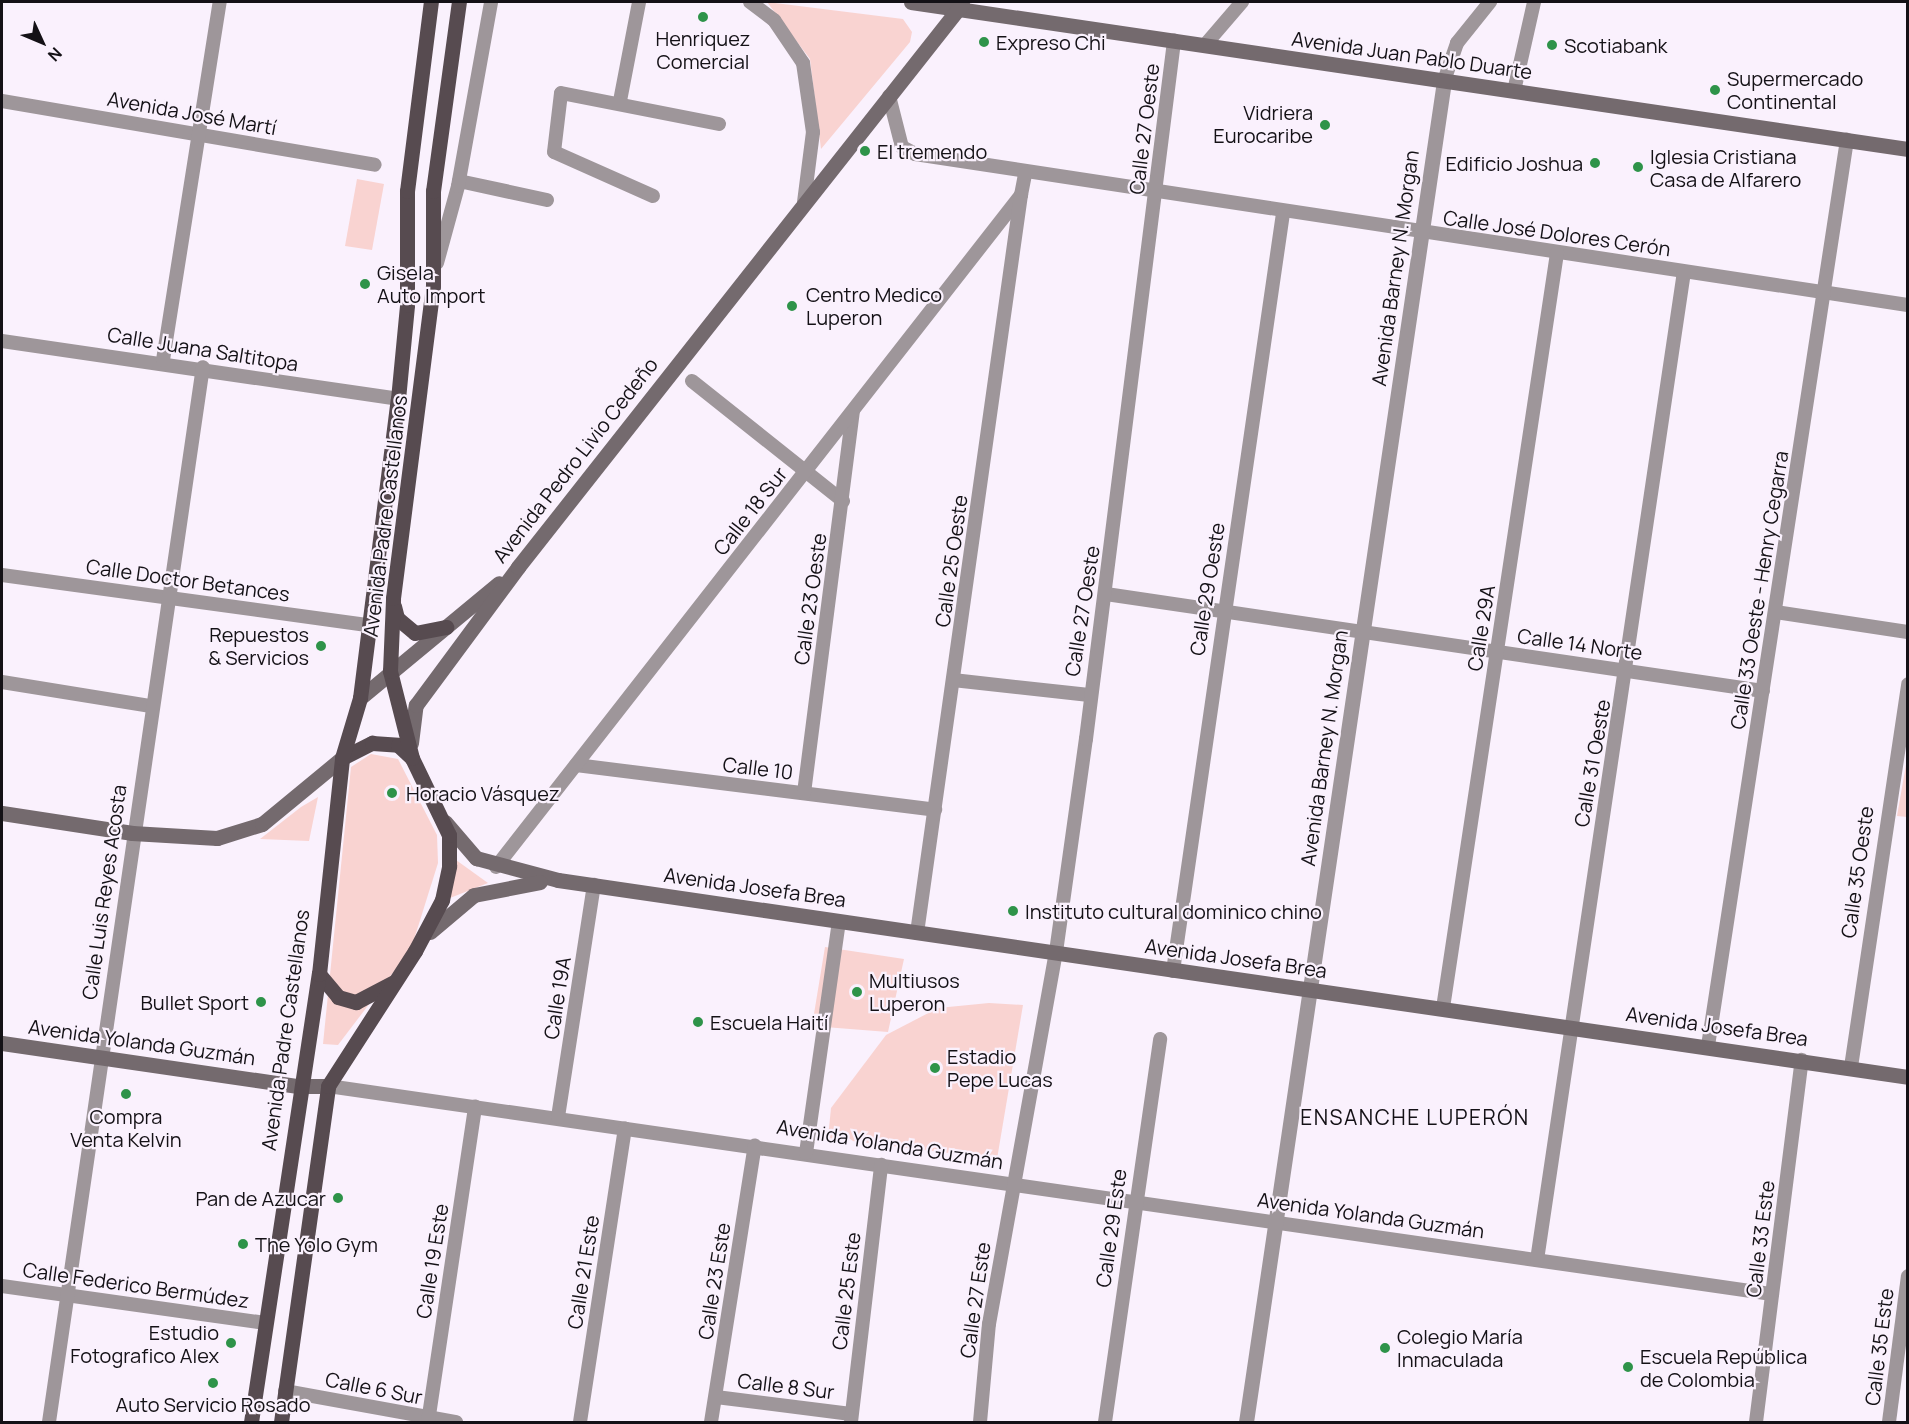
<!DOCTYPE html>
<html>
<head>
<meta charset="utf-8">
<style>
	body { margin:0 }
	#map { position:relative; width:1909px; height:1424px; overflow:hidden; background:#faf1fd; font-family:Manrope,sans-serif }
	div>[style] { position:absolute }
	.green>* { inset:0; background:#f9d3d1 }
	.minor>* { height:14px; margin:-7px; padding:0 7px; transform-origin:7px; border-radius:7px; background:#9e969a }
	.tertiary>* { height:15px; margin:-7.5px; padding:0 7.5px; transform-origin:7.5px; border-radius:7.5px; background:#9e969a }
	.secondary>* { height:15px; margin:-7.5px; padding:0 7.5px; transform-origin:7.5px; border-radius:7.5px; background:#746a6e }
	.primary>* { height:15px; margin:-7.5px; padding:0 7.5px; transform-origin:7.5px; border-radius:7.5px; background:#574b50 }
	.dots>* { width:16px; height:16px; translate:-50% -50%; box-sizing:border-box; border:3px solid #faf1fd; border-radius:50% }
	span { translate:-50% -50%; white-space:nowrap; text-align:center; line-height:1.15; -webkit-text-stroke:4.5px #faf1fd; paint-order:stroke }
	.poi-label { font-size:20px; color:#141116 }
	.left { translate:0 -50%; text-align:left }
	.right { translate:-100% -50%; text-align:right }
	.street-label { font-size:20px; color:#141116 }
	.neighbourhood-label { font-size:21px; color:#141116; letter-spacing:1.5px }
	.frame { position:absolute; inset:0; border:3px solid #141116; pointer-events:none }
	.north { position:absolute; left:12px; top:12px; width:60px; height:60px; -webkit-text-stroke:4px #faf1fd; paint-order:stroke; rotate:134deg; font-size:16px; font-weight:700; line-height:24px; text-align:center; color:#141116 }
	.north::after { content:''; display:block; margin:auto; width:21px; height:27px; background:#141116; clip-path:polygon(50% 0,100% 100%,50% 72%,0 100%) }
</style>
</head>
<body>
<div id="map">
	<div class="green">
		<i style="clip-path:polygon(767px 2px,903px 19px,912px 32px,910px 42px,821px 149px,810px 59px)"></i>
		<i style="clip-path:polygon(357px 179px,384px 184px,372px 250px,345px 246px)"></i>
		<i style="clip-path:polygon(371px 754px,398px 759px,437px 835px,438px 863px,411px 949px,338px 1045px,323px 1044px,351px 767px)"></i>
		<i style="clip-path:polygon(1907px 759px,1908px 817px,1907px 817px,1897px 816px)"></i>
		<i style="clip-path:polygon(318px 797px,309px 841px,260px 839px,301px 807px)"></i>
		<i style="clip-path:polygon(456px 860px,488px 883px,450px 898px)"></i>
		<i style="clip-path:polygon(825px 947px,904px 959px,888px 1032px,812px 1026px)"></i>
		<i style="clip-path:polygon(989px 1003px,1023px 1005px,997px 1159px,828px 1138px,831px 1108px,886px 1035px,938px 1008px)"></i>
	</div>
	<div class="minor">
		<i style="left:750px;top:2px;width:30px;rotate:37deg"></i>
		<i style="left:774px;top:20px;width:52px;rotate:56deg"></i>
		<i style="left:803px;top:63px;width:70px;rotate:81.8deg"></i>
		<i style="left:813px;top:132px;width:71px;rotate:97.3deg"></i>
		<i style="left:1205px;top:45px;width:57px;rotate:-49.3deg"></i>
		<i style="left:1444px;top:81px;width:40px;rotate:-71.1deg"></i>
		<i style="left:1457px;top:43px;width:53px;rotate:-51.2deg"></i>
		<i style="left:1514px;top:91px;width:91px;rotate:-77.3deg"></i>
		<i style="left:889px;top:96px;width:53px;rotate:75.7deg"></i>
		<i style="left:902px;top:147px;width:15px;rotate:28deg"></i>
		<i style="left:915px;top:154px;width:1004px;rotate:8.65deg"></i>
		<i style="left:2px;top:101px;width:378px;rotate:9.7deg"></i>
		<i style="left:620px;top:101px;width:101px;rotate:-79.1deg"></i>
		<i style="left:459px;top:181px;width:90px;rotate:12.2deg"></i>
		<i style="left:653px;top:196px;width:108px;rotate:-156deg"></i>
		<i style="left:554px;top:152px;width:59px;rotate:-83.2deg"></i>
		<i style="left:561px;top:93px;width:161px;rotate:11.1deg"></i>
		<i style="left:437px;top:263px;width:80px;rotate:-74.7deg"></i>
		<i style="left:458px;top:186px;width:187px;rotate:-79.8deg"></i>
		<i style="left:2px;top:341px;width:400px;rotate:8.3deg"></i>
		<i style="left:163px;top:360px;width:363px;rotate:-81deg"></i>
		<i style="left:692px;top:381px;width:193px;rotate:38.5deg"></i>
		<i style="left:2px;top:575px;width:370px;rotate:7.8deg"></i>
		<i style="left:1106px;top:594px;width:664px;rotate:8.4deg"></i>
		<i style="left:1775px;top:612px;width:134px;rotate:8.6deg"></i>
		<i style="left:953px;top:680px;width:137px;rotate:6.3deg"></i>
		<i style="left:2px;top:682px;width:151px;rotate:9.2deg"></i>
		<i style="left:576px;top:765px;width:362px;rotate:7.1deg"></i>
		<i style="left:804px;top:793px;width:384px;rotate:-82.7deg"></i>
		<i style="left:496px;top:867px;width:853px;rotate:-52deg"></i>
		<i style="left:1021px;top:195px;width:21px;rotate:-79deg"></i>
		<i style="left:917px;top:933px;width:745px;rotate:-81.98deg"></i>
		<i style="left:1173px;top:971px;width:766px;rotate:-81.74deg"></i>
		<i style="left:1443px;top:1008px;width:764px;rotate:-81.41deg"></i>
		<i style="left:1708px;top:1046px;width:917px;rotate:-81.28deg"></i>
		<i style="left:1851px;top:1067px;width:387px;rotate:-81.5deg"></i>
		<i style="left:328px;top:1086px;width:1459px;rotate:8.2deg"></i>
		<i style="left:558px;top:1117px;width:235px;rotate:-81.2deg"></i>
		<i style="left:806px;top:1153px;width:234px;rotate:-81.9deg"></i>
		<i style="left:1537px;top:1260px;width:999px;rotate:-81.54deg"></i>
		<i style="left:2px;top:1286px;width:266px;rotate:8deg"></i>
		<i style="left:285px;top:1391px;width:174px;rotate:10.3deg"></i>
		<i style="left:716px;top:1397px;width:136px;rotate:7.2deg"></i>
		<i style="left:49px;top:1422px;width:1066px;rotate:-81.7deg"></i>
		<i style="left:428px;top:1422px;width:319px;rotate:-81.5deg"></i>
		<i style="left:580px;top:1422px;width:297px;rotate:-81.3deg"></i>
		<i style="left:711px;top:1422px;width:280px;rotate:-81deg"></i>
		<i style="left:851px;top:1422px;width:259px;rotate:-83.3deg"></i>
		<i style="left:980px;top:1422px;width:98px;rotate:-84.8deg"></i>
		<i style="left:989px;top:1324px;width:378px;rotate:-79.8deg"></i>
		<i style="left:1056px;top:952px;width:215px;rotate:-82deg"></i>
		<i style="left:1086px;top:739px;width:704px;rotate:-82.81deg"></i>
		<i style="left:1105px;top:1422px;width:387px;rotate:-81.8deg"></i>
		<i style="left:1756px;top:1422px;width:365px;rotate:-82.8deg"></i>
		<i style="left:1889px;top:1422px;width:147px;rotate:-82.6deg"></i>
	</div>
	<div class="tertiary">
		<i style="left:1246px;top:1422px;width:1356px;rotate:-81.6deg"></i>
	</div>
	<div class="secondary">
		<i style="left:911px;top:2px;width:1008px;rotate:8.39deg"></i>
		<i style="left:360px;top:698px;width:180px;rotate:-39.6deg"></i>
		<i style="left:411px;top:743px;width:38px;rotate:-83deg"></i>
		<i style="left:416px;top:705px;width:172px;rotate:-53.5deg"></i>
		<i style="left:518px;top:567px;width:717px;rotate:-51.74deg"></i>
		<i style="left:2px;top:813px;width:132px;rotate:8.7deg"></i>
		<i style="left:132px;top:833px;width:85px;rotate:3.4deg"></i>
		<i style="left:217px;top:838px;width:47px;rotate:-17.3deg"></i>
		<i style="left:262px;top:824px;width:104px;rotate:-39.5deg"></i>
		<i style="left:445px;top:822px;width:48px;rotate:49.3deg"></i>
		<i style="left:476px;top:858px;width:85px;rotate:15deg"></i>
		<i style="left:558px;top:880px;width:1364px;rotate:8.3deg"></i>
		<i style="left:430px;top:932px;width:57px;rotate:-40.1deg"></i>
		<i style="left:474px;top:895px;width:67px;rotate:-11.1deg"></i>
		<i style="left:2px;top:1043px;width:299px;rotate:8.3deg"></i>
		<i style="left:298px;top:1086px;width:30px"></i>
	</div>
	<div class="primary">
		<i style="left:394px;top:606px;width:12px;rotate:76deg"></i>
		<i style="left:397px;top:618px;width:23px;rotate:40deg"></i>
		<i style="left:415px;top:633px;width:32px;rotate:-11deg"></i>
		<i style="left:342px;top:758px;width:34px;rotate:-27deg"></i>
		<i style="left:372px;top:743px;width:26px;rotate:4deg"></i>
		<i style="left:398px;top:745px;width:19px;rotate:43deg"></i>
		<i style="left:319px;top:974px;width:30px;rotate:50deg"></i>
		<i style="left:338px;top:997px;width:19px;rotate:16deg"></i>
		<i style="left:356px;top:1002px;width:41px;rotate:-27.8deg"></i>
		<i style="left:251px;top:1422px;width:453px;rotate:-81.4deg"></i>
		<i style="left:319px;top:974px;width:217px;rotate:-83.9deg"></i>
		<i style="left:342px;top:758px;width:63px;rotate:-73.3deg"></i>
		<i style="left:360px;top:698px;width:301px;rotate:-82.8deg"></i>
		<i style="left:398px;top:399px;width:94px;rotate:-84.5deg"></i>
		<i style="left:407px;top:305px;width:114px;rotate:-90deg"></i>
		<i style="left:407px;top:191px;width:191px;rotate:-82.8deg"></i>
		<i style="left:281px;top:1422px;width:339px;rotate:-82deg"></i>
		<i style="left:328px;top:1086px;width:161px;rotate:-57.2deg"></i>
		<i style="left:415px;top:951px;width:58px;rotate:-62.1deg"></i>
		<i style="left:442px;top:900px;width:35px;rotate:-78deg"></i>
		<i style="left:449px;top:866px;width:31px;rotate:-90deg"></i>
		<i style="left:449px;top:835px;width:85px;rotate:-115.7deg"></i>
		<i style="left:412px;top:758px;width:90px;rotate:-104.2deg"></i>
		<i style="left:390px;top:671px;width:73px;rotate:-87.6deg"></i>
		<i style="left:393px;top:598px;width:315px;rotate:-82.7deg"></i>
		<i style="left:433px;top:286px;width:95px;rotate:-90deg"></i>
		<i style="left:433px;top:191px;width:191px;rotate:-82.2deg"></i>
	</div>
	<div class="dots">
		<i style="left:703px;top:17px;background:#2e9349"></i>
		<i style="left:984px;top:42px;background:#2e9349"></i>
		<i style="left:1552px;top:45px;background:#2e9349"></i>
		<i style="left:1715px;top:90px;background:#2e9349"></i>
		<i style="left:1325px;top:125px;background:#2e9349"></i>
		<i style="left:865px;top:151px;background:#2e9349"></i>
		<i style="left:1595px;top:163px;background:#2e9349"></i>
		<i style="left:1638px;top:167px;background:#2e9349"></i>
		<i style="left:365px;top:284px;background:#2e9349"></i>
		<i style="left:792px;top:306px;background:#2e9349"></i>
		<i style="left:321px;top:646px;background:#2e9349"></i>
		<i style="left:392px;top:793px;background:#2e9349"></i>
		<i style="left:1013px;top:911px;background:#2e9349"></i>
		<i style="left:857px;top:992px;background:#2e9349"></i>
		<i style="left:261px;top:1002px;background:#2e9349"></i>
		<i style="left:698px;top:1022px;background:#2e9349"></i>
		<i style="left:935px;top:1068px;background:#2e9349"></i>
		<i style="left:126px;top:1094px;background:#2e9349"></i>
		<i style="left:338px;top:1198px;background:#2e9349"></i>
		<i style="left:243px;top:1244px;background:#2e9349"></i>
		<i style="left:231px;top:1343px;background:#2e9349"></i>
		<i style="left:1385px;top:1348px;background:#2e9349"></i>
		<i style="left:1628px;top:1367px;background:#2e9349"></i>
		<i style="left:213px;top:1383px;background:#2e9349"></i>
	</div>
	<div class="poi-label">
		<span style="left:703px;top:50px">Henriquez<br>Comercial</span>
		<span class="left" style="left:996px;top:42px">Expreso Chi</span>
		<span class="left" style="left:1564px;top:45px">Scotiabank</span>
		<span class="left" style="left:1727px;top:90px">Supermercado<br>Continental</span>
		<span class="right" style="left:1313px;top:124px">Vidriera<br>Eurocaribe</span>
		<span class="left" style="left:877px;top:151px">El tremendo</span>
		<span class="left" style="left:1650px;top:168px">Iglesia Cristiana<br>Casa de Alfarero</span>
		<span class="right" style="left:1583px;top:163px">Edificio Joshua</span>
		<span class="left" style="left:377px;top:284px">Gisela<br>Auto Import</span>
		<span class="left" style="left:806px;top:306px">Centro Medico<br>Luperon</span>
		<span class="right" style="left:309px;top:646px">Repuestos<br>&amp; Servicios</span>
		<span class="left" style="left:406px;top:793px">Horacio Vásquez</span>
		<span class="left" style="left:1025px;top:911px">Instituto cultural dominico chino</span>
		<span class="left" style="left:869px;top:992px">Multiusos<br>Luperon</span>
		<span class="right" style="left:249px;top:1002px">Bullet Sport</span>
		<span class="left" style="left:710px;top:1022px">Escuela Haití</span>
		<span class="left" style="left:947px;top:1068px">Estadio<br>Pepe Lucas</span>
		<span style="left:126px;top:1128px">Compra<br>Venta Kelvin</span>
		<span class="right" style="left:326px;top:1198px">Pan de Azucar</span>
		<span class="left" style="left:255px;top:1244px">The Yolo Gym</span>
		<span class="right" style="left:219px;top:1344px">Estudio<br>Fotografico Alex</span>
		<span class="left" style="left:1397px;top:1348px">Colegio María<br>Inmaculada</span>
		<span class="left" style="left:1640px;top:1368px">Escuela República<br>de Colombia</span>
		<span style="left:213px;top:1404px">Auto Servicio Rosado</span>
	</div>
	<div class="street-label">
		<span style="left:1412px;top:55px;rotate:8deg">Avenida Juan Pablo Duarte</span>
		<span style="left:192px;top:113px;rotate:10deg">Avenida José Martí</span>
		<span style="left:1144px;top:129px;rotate:-83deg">Calle 27 Oeste</span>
		<span style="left:1557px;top:233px;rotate:8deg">Calle José Dolores Cerón</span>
		<span style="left:1395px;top:268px;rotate:-82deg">Avenida Barney N. Morgan</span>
		<span style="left:203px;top:349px;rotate:9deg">Calle Juana Saltitopa</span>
		<span style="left:575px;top:460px;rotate:-52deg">Avenida Pedro Livio Cedeño</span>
		<span style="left:750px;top:511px;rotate:-52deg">Calle 18 Sur</span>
		<span style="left:385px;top:516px;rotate:-83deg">Avenida Padre Castellanos</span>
		<span style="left:951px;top:561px;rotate:-82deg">Calle 25 Oeste</span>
		<span style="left:188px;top:580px;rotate:8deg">Calle Doctor Betances</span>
		<span style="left:1207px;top:589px;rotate:-81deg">Calle 29 Oeste</span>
		<span style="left:1759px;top:590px;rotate:-81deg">Calle 33 Oeste - Henry Cegarra</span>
		<span style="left:810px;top:599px;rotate:-82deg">Calle 23 Oeste</span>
		<span style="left:1082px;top:611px;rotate:-81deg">Calle 27 Oeste</span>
		<span style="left:1481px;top:628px;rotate:-81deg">Calle 29A</span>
		<span style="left:1580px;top:644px;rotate:8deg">Calle 14 Norte</span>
		<span style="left:1324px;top:748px;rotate:-82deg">Avenida Barney N. Morgan</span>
		<span style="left:1592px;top:763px;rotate:-80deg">Calle 31 Oeste</span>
		<span style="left:758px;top:768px;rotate:7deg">Calle 10</span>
		<span style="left:1857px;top:872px;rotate:-82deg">Calle 35 Oeste</span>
		<span style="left:755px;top:887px;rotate:8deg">Avenida Josefa Brea</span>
		<span style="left:104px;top:892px;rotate:-82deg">Calle Luis Reyes Acosta</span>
		<span style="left:1236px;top:958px;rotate:8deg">Avenida Josefa Brea</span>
		<span style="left:557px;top:998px;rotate:-81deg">Calle 19A</span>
		<span style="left:1717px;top:1026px;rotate:8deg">Avenida Josefa Brea</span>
		<span style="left:285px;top:1030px;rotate:-82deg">Avenida Padre Castellanos</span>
		<span style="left:142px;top:1042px;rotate:8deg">Avenida Yolanda Guzmán</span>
		<span style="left:890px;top:1144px;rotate:9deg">Avenida Yolanda Guzmán</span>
		<span style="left:1371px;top:1215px;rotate:8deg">Avenida Yolanda Guzmán</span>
		<span style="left:1111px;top:1228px;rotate:-82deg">Calle 29 Este</span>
		<span style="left:1760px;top:1239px;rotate:-83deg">Calle 33 Este</span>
		<span style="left:432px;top:1261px;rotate:-81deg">Calle 19 Este</span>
		<span style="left:583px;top:1272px;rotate:-81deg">Calle 21 Este</span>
		<span style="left:714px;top:1281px;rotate:-81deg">Calle 23 Este</span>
		<span style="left:136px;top:1285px;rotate:8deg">Calle Federico Bermúdez</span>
		<span style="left:846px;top:1291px;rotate:-83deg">Calle 25 Este</span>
		<span style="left:975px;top:1300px;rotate:-82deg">Calle 27 Este</span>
		<span style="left:1879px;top:1347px;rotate:-83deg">Calle 35 Este</span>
		<span style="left:786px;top:1386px;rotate:7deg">Calle 8 Sur</span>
		<span style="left:374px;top:1388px;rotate:11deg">Calle 6 Sur</span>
	</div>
	<div class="neighbourhood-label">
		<span style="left:1415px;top:1117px">ENSANCHE LUPERÓN</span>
	</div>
	<div class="frame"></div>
	<div class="north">N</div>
</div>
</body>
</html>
